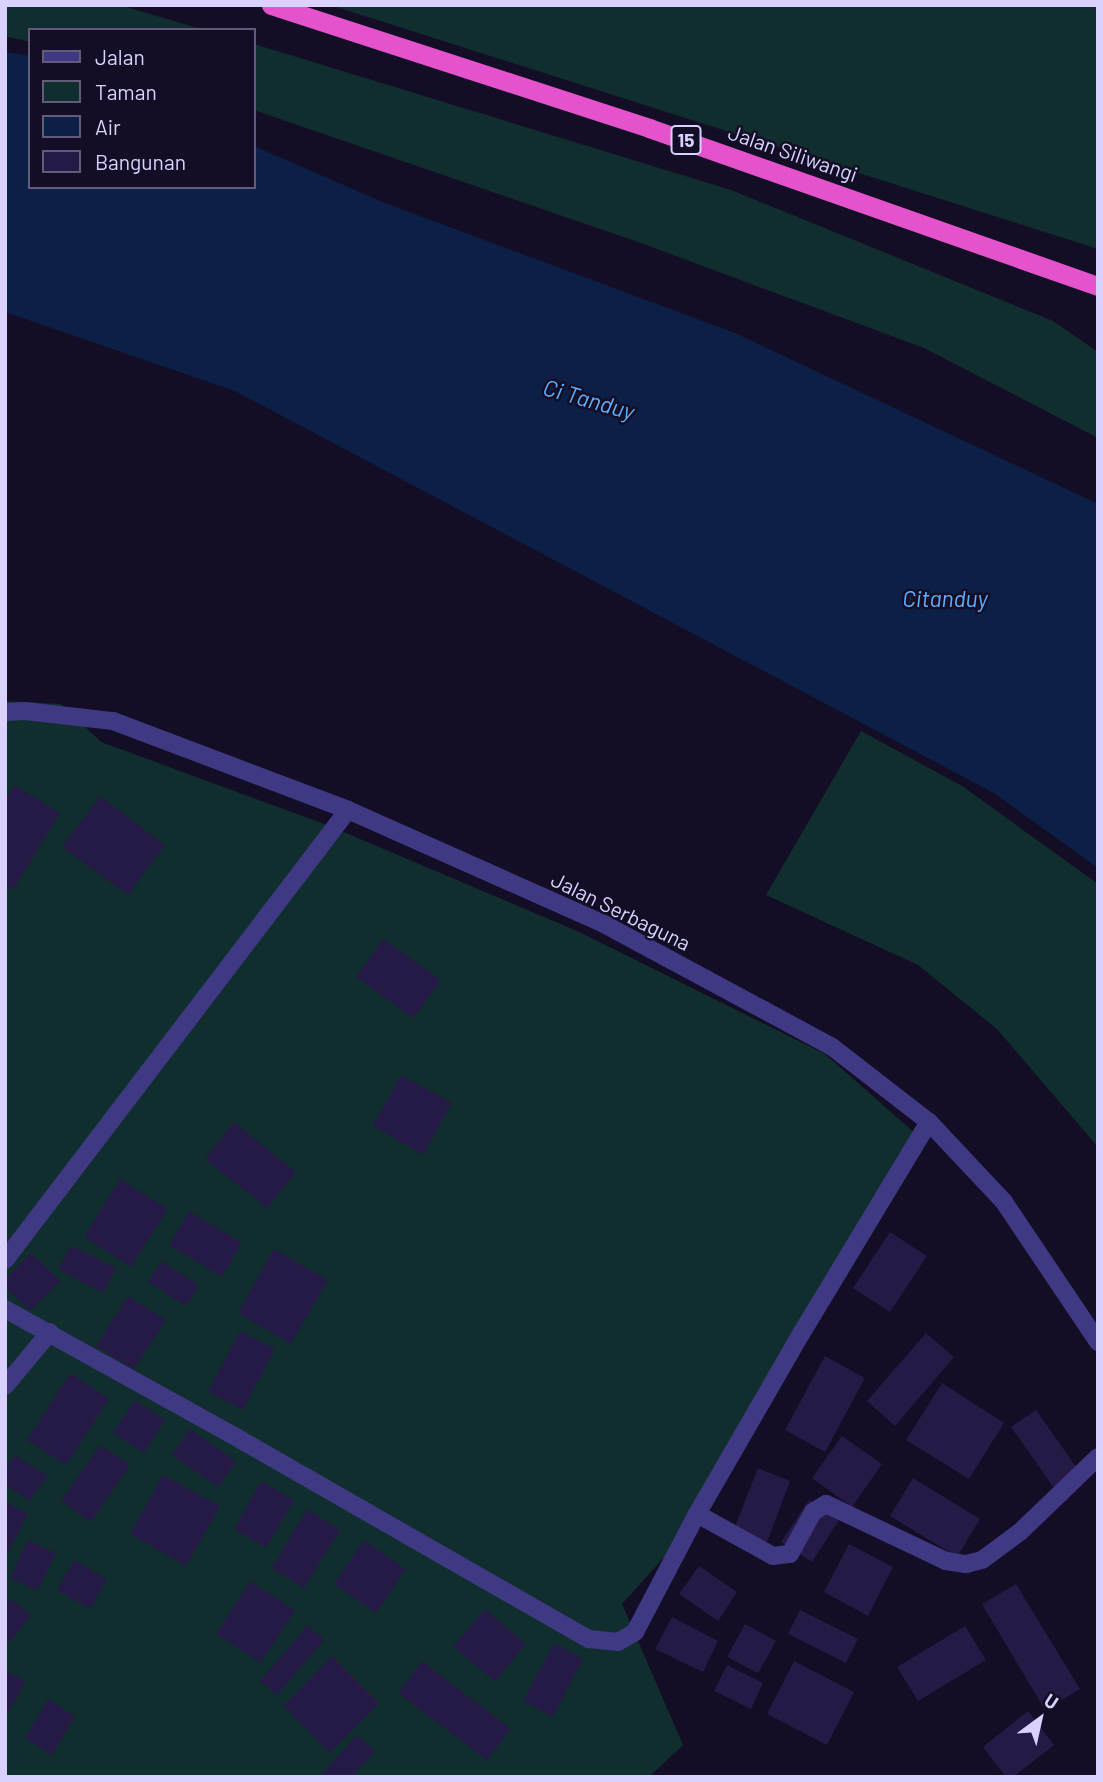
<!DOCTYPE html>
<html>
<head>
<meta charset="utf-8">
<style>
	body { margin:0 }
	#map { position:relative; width:1103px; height:1782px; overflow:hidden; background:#130e25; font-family:Barlow,sans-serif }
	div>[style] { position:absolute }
	.green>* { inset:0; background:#112e2f }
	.water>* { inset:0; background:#0c1f47 }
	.building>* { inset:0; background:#251a46 }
	.minor>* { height:18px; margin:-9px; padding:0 9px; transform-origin:9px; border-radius:9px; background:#3f3984 }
	.trunk>* { height:19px; margin:-9.5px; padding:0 9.5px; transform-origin:9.5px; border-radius:9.5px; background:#e453cc }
	span { translate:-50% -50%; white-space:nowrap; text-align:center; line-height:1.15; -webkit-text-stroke:5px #130e25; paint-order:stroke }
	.shield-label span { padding:2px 5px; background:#130e25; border:2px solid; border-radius:5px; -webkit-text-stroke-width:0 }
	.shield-label { font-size:19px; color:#d9d2ff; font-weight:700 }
	.street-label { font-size:21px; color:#d9d2ff }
	.water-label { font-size:23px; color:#60aeff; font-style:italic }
	.frame { position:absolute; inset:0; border:7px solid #d9d2ff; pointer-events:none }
	.legend { position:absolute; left:28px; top:28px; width:228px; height:161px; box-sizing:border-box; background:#130e25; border:2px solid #625c7c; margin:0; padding:9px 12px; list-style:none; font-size:21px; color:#d9d2ff }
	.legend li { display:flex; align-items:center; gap:14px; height:35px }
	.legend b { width:35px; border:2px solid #625c7c }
	.north { position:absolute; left:1005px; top:1684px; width:70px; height:70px; -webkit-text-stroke:5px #130e25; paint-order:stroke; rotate:33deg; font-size:19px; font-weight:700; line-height:28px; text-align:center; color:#d9d2ff }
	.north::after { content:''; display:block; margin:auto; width:24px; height:32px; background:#d9d2ff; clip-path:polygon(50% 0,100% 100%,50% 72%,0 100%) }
</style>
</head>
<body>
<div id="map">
	<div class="green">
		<i style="clip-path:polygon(5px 5px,120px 5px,204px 30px,30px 30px,30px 42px,5px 36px)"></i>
		<i style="clip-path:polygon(330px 5px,1098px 5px,1098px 249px)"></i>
		<i style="clip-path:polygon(254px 44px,731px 190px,1053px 321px,1098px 352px,1098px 438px,924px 348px,641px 243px,254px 110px)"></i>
		<i style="clip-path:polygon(5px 701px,61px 704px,101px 742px,327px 825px,577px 931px,825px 1054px,917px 1135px,675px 1545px,622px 1604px,683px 1745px,649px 1777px,5px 1777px)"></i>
		<i style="clip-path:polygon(861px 731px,962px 786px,1098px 884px,1098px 1147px,997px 1029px,918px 965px,766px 895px)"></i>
	</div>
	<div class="water">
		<i style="clip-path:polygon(5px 52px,30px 56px,30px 187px,254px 187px,254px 146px,385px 203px,735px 333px,1098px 504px,1098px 868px,994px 793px,235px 391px,5px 312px)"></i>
	</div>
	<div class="building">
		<i style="clip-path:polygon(15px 785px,60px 813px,13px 890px,5px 885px,5px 800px)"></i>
		<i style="clip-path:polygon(100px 796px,165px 845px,128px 895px,62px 847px)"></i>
		<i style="clip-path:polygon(383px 939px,441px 980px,413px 1018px,356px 977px)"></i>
		<i style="clip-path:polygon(401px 1075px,452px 1103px,423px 1155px,373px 1126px)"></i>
		<i style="clip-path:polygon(234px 1122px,296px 1172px,267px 1208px,205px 1159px)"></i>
		<i style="clip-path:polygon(120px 1179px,168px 1209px,131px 1267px,84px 1237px)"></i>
		<i style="clip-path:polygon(189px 1211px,242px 1243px,222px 1277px,169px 1245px)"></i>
		<i style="clip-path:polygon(890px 1232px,927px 1256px,890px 1312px,853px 1288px)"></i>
		<i style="clip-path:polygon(71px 1245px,116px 1268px,103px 1293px,58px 1269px)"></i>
		<i style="clip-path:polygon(274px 1249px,328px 1280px,291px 1344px,238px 1313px)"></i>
		<i style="clip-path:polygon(31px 1253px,61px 1281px,30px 1311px,5px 1287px,5px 1279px)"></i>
		<i style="clip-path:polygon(161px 1261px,199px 1285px,186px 1306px,148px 1282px)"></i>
		<i style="clip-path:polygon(128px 1296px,166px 1320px,134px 1370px,96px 1346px)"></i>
		<i style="clip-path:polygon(240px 1331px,275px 1349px,243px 1410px,208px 1392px)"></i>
		<i style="clip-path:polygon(926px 1333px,954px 1357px,895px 1426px,867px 1401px)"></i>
		<i style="clip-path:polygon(825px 1356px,865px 1378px,825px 1452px,785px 1430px)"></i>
		<i style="clip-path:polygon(70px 1373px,109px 1399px,66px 1465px,27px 1440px)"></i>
		<i style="clip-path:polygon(942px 1383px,1004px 1423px,969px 1479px,906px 1440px)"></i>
		<i style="clip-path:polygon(135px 1400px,165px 1420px,144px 1453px,113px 1433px)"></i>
		<i style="clip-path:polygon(1036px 1410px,1079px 1471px,1054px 1488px,1011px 1427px)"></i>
		<i style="clip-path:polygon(190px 1429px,236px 1461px,218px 1487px,172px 1455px)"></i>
		<i style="clip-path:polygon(842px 1436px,882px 1464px,852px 1507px,812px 1478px)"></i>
		<i style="clip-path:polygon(100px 1445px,130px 1465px,91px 1522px,61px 1501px)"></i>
		<i style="clip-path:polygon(15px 1455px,47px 1476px,30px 1501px,5px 1484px,5px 1469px)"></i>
		<i style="clip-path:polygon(758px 1468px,790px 1481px,767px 1542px,734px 1529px)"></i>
		<i style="clip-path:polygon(163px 1475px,220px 1506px,186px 1566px,130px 1534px)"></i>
		<i style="clip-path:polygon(913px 1478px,980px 1519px,957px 1557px,890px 1516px)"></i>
		<i style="clip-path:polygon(261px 1481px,294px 1500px,266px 1548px,234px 1529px)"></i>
		<i style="clip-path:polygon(809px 1500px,839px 1520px,812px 1562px,781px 1542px)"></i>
		<i style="clip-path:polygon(5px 1502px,28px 1514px,5px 1558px)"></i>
		<i style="clip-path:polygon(307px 1509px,340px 1530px,304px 1588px,272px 1568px)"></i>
		<i style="clip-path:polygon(28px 1540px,56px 1553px,38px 1591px,10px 1578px)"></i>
		<i style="clip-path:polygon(364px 1540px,406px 1569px,376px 1613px,334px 1584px)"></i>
		<i style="clip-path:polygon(849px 1544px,893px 1567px,868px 1616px,824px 1592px)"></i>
		<i style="clip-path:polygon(74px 1560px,107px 1579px,90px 1609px,57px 1590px)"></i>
		<i style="clip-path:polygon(699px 1566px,737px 1592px,718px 1621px,679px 1594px)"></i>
		<i style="clip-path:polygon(250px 1581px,295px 1610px,261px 1663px,216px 1634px)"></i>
		<i style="clip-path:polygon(1016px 1584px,1080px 1689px,1045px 1710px,982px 1604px)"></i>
		<i style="clip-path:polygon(5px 1595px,31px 1615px,10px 1642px,5px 1638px)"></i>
		<i style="clip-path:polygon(485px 1609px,526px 1644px,495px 1681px,453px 1647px)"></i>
		<i style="clip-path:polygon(800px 1610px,858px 1639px,846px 1663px,788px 1634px)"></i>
		<i style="clip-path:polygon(672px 1617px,718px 1641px,703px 1672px,655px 1649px)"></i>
		<i style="clip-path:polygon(745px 1624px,776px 1641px,758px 1673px,727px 1657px)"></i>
		<i style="clip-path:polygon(308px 1625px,324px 1640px,277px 1695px,260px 1681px)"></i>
		<i style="clip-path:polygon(965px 1626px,986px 1660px,918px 1701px,897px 1667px)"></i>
		<i style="clip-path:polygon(554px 1643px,583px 1659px,553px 1717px,523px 1701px)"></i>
		<i style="clip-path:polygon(332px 1656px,379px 1703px,330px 1753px,283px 1706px)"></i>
		<i style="clip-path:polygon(422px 1661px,511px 1729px,487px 1760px,398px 1693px)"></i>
		<i style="clip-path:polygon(794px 1661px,854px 1692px,827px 1745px,767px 1714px)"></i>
		<i style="clip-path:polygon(727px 1665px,763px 1683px,751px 1709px,714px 1691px)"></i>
		<i style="clip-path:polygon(5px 1670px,26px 1682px,5px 1718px)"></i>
		<i style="clip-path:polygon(48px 1699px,75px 1716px,52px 1755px,25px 1738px)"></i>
		<i style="clip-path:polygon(1028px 1711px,1054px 1745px,1013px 1777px,1006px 1777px,983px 1747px)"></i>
		<i style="clip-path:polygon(357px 1735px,375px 1751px,352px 1777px,319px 1777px)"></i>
	</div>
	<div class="minor">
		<i style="left:5px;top:712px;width:20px;rotate:-3deg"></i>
		<i style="left:25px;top:711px;width:89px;rotate:6.5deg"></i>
		<i style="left:113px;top:721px;width:251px;rotate:20.7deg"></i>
		<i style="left:348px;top:810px;width:280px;rotate:24deg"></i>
		<i style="left:604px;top:924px;width:258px;rotate:28.3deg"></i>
		<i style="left:831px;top:1046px;width:124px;rotate:37.8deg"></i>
		<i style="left:929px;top:1122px;width:110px;rotate:46.8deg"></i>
		<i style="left:1004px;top:1202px;width:169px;rotate:56.1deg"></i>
		<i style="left:5px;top:1260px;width:566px;rotate:-52.68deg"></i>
		<i style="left:5px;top:1309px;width:270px;rotate:29deg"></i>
		<i style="left:241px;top:1440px;width:401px;rotate:29.8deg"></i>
		<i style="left:589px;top:1639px;width:29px;rotate:6deg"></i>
		<i style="left:618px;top:1642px;width:20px;rotate:-30deg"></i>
		<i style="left:635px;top:1632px;width:133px;rotate:-62.3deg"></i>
		<i style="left:697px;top:1514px;width:208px;rotate:-60deg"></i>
		<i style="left:801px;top:1334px;width:248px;rotate:-58.9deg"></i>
		<i style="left:5px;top:1386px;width:70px;rotate:-50.2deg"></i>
		<i style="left:697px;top:1514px;width:87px;rotate:28.9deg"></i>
		<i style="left:773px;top:1556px;width:17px;rotate:-7deg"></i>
		<i style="left:790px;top:1554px;width:48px;rotate:-61.3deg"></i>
		<i style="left:813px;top:1512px;width:15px;rotate:-32deg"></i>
		<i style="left:826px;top:1504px;width:133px;rotate:25.4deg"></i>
		<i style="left:946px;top:1561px;width:20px;rotate:9deg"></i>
		<i style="left:966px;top:1564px;width:16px;rotate:-14deg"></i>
		<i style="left:982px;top:1560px;width:47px;rotate:-36.4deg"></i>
		<i style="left:1020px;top:1532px;width:108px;rotate:-43.9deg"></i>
	</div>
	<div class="trunk">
		<i style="left:271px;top:5px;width:398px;rotate:18deg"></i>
		<i style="left:649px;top:128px;width:476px;rotate:19.4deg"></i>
	</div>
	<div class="shield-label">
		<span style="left:686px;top:140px">15</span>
	</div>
	<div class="street-label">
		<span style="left:793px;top:153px;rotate:19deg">Jalan Siliwangi</span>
		<span style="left:621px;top:911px;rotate:26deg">Jalan Serbaguna</span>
	</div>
	<div class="water-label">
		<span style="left:589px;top:399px;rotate:16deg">Ci Tanduy</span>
		<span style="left:945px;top:598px">Citanduy</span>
	</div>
	<div class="frame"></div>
	<ul class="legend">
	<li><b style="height:9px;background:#3f3984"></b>Jalan</li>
	<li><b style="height:19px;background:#112e2f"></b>Taman</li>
	<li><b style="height:19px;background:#0c1f47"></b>Air</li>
	<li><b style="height:19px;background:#251a46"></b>Bangunan</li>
	</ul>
	<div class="north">U</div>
</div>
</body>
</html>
